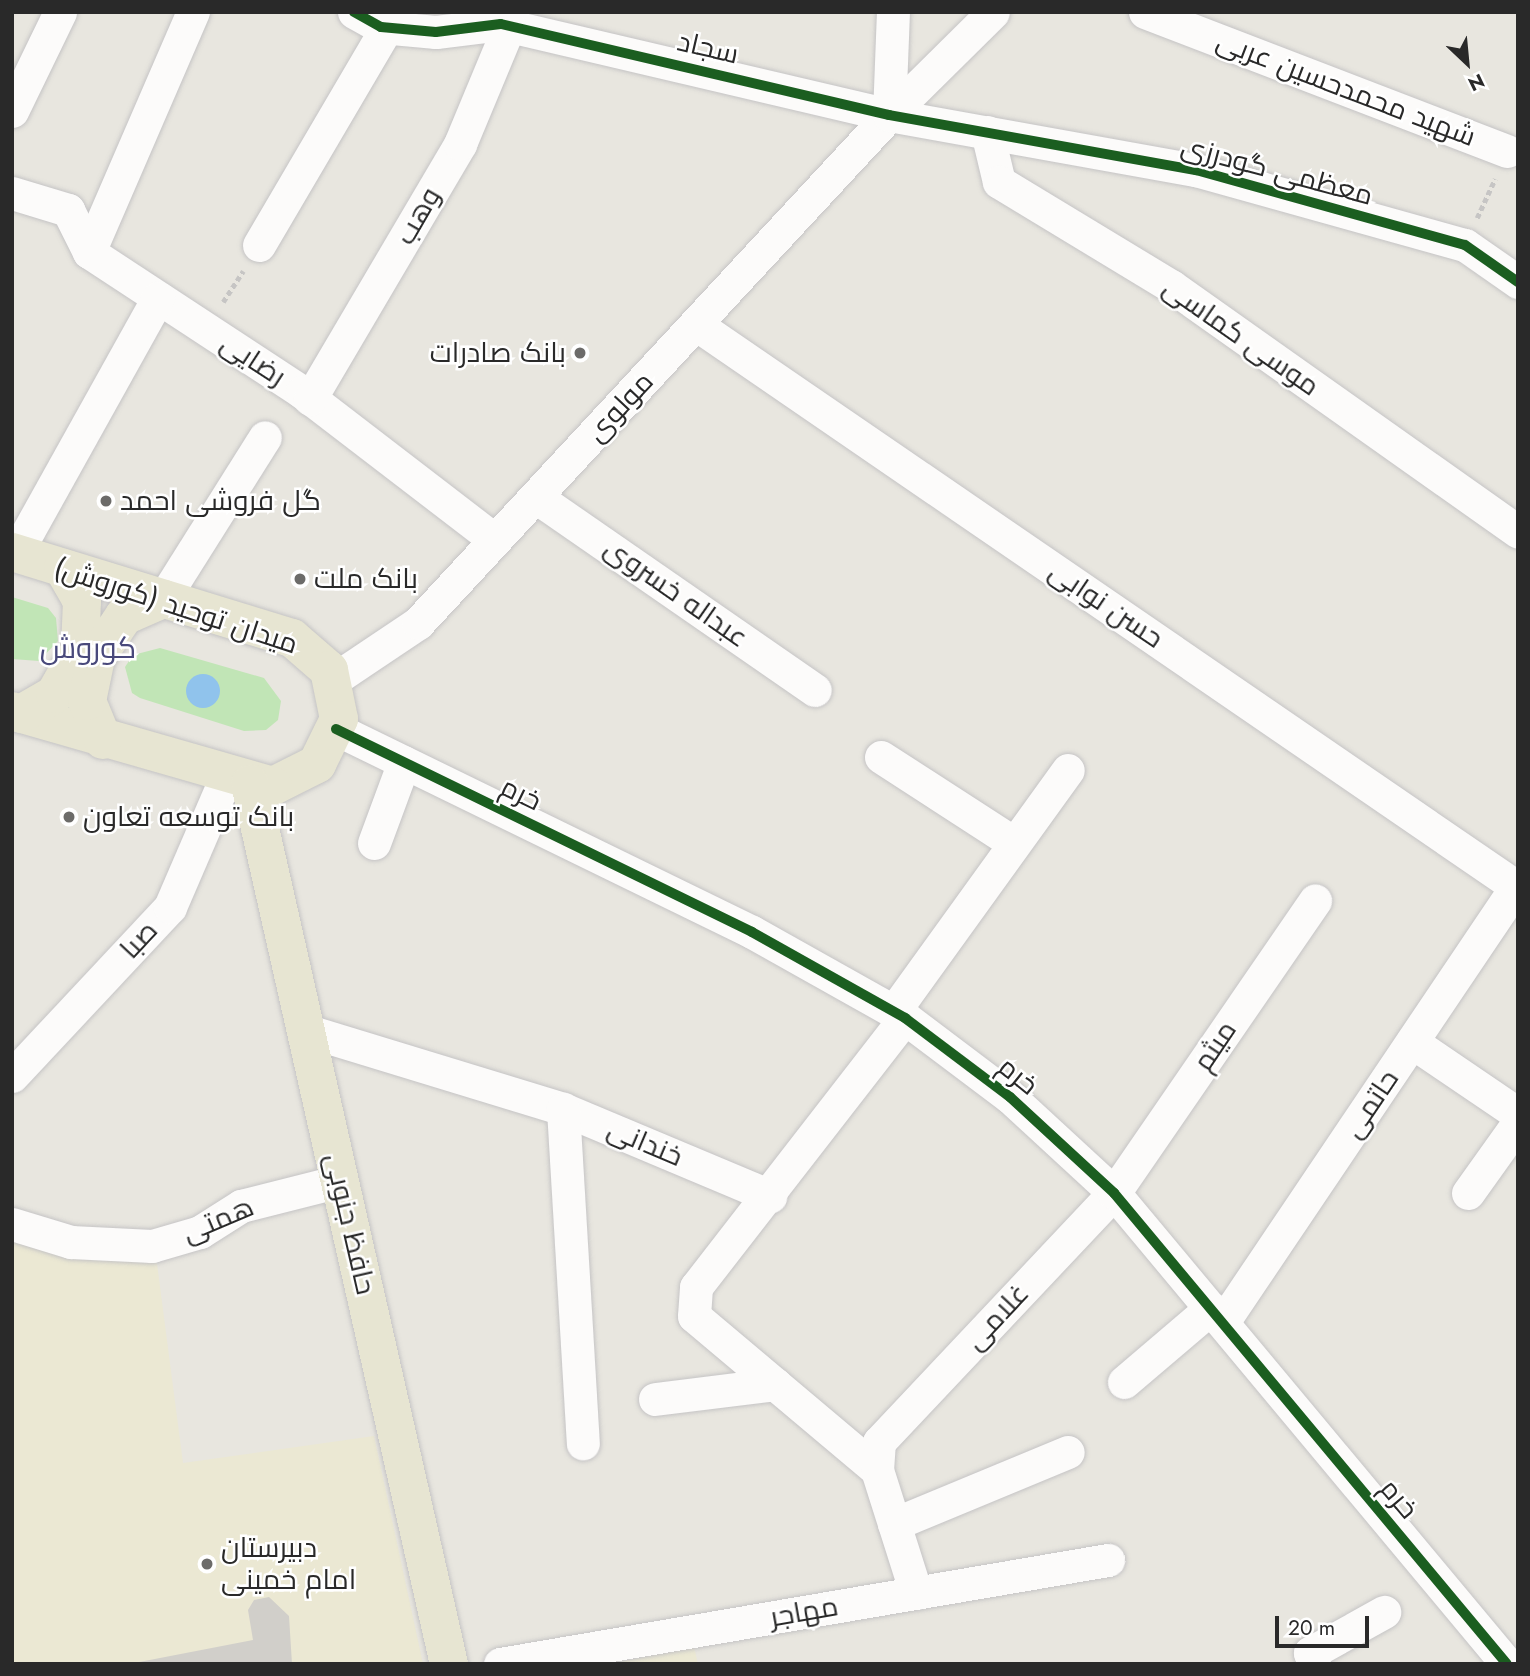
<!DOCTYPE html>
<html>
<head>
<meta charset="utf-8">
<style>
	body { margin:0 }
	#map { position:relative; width:1530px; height:1676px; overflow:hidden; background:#e8e6df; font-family:Jost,Cairo,sans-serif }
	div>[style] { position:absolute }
	.education>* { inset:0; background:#ebe8d3 }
	.green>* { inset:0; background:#c1e5b6 }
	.water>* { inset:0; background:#90c3ec }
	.round { border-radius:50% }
	.building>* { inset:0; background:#d1cfca }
	.path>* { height:4.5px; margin-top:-2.25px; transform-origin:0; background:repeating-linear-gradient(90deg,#c6c5c4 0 5px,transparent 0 8.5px) }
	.roads { filter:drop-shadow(0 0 2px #c5c4c5) drop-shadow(0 0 2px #c5c4c5) }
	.minor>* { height:33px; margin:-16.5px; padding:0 16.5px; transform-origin:16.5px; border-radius:16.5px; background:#fcfbfa }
	.major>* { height:38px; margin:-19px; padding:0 19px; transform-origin:19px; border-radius:19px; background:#e7e5d2 }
	.cycleway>* { height:10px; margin:-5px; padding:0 5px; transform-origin:5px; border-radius:5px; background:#1b5e20 }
	.dots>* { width:19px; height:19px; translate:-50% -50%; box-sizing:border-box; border:4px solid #fff; border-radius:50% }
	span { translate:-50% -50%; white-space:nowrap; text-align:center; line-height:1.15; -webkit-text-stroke:5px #fff; paint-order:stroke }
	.street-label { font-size:28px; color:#292929 }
	.poi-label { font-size:28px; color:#292929 }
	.right { translate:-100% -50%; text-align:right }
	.left { translate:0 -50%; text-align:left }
	.neighbourhood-label { font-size:30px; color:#49497b }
	.frame { position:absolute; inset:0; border:14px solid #292929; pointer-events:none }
	.north { position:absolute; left:1432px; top:28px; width:70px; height:70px; -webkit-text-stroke:5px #fff; paint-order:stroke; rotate:154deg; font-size:19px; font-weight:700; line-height:28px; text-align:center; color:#292929 }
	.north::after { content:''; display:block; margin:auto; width:24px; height:32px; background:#292929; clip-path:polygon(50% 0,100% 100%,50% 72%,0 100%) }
	.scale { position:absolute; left:1275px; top:1616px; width:94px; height:32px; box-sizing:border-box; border:4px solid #292929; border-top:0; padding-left:9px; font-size:21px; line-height:24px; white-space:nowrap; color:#292929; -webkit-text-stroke:5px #fff; paint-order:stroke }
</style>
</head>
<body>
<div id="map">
	<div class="education">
		<i style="clip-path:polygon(12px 1238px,156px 1256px,183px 1463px,374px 1436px,423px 1664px,12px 1664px)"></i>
		<i style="clip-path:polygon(694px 1647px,698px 1664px,610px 1664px)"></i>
	</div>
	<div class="green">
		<i style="clip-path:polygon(12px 597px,48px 608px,56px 618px,58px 641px,39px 661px,12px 659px)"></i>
		<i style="clip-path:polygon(160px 648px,264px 678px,281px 701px,278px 720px,266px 730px,244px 731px,140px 698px,132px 693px,125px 667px,133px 655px)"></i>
	</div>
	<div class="water">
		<i class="round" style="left:186px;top:674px;width:34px;height:34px"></i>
	</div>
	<div class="building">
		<i style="clip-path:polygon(269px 1597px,289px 1616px,292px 1664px,129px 1664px,253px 1640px,248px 1610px,254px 1600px)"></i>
	</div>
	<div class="path">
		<i style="left:1477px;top:218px;width:43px;rotate:-65.2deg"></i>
		<i style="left:223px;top:302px;width:37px;rotate:-57deg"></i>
	</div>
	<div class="roads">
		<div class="minor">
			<i style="left:354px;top:12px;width:31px;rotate:29deg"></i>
			<i style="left:381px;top:27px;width:55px;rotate:5.2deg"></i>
			<i style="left:436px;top:32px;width:65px;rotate:-7deg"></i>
			<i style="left:501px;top:24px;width:399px;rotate:13.2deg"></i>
			<i style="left:889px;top:115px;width:312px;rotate:10.2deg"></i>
			<i style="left:1196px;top:170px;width:279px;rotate:15.6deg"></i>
			<i style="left:1465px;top:245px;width:65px;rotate:34.9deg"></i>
			<i style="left:1145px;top:12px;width:388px;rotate:21deg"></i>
			<i style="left:12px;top:111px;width:110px;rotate:-64.1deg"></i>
			<i style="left:889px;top:115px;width:103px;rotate:-87.8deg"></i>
			<i style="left:987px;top:132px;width:51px;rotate:76.5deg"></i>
			<i style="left:999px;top:182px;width:201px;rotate:31.2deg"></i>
			<i style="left:1171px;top:286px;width:425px;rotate:35.3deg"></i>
			<i style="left:12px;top:193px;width:59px;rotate:16.9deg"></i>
			<i style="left:68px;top:210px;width:47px;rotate:63.4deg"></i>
			<i style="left:89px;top:252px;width:255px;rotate:33.3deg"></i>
			<i style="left:302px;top:392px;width:243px;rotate:37.5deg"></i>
			<i style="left:259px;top:245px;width:253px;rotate:-59.6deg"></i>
			<i style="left:89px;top:252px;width:262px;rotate:-66.6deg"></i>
			<i style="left:697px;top:325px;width:995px;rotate:34.44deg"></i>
			<i style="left:310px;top:399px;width:296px;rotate:-59.5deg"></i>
			<i style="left:460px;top:144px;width:128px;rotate:-67.4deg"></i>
			<i style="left:536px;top:497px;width:339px;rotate:34.7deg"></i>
			<i style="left:16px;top:553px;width:292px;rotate:-60.9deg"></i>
			<i style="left:163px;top:599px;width:191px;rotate:-57.8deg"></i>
			<i style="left:333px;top:680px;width:102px;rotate:-33.8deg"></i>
			<i style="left:418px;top:623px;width:693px;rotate:-47.16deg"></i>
			<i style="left:889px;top:115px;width:146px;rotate:-44.7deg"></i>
			<i style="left:336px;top:729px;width:463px;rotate:26deg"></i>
			<i style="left:752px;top:932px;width:176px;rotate:29.3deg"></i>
			<i style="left:905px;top:1018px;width:131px;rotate:37deg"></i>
			<i style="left:1010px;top:1097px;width:142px;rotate:42.7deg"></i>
			<i style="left:1114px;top:1193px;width:613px;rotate:50.16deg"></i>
			<i style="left:881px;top:757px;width:158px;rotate:32.9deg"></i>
			<i style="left:374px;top:843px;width:86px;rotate:-69.7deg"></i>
			<i style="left:894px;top:1011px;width:297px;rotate:-54.2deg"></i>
			<i style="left:305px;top:1030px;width:270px;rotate:17deg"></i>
			<i style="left:563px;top:1109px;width:225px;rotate:22.8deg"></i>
			<i style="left:1412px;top:1042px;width:128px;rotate:34.2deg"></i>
			<i style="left:12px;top:1076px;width:231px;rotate:-46.9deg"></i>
			<i style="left:170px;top:907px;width:142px;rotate:-66.7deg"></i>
			<i style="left:563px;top:1109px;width:335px;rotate:86.6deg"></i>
			<i style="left:1468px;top:1193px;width:86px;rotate:-54.5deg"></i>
			<i style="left:12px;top:1224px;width:62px;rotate:17deg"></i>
			<i style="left:71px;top:1242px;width:81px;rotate:2.8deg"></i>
			<i style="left:152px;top:1246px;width:50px;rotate:-16.3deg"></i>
			<i style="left:200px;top:1232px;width:49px;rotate:-32.4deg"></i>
			<i style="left:241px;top:1206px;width:102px;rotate:-14.2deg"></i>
			<i style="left:1223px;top:1322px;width:528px;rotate:-56.04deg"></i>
			<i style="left:1124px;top:1382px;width:114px;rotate:-40.4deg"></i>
			<i style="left:655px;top:1399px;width:121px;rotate:-7.1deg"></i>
			<i style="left:877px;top:1470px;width:239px;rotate:-139.9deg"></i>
			<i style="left:694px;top:1316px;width:29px;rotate:-86deg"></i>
			<i style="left:696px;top:1287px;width:341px;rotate:-52.2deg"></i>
			<i style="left:894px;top:1524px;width:188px;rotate:-22.5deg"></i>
			<i style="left:916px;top:1593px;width:129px;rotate:-107.6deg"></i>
			<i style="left:877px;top:1470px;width:28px;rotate:-86deg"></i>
			<i style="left:879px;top:1442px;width:342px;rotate:-46.7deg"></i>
			<i style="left:1114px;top:1193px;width:355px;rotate:-55.5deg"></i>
			<i style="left:500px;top:1664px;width:617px;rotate:-9.71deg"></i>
			<i style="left:1314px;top:1664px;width:12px;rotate:-110deg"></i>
			<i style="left:1310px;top:1653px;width:85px;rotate:-29deg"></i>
		</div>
		<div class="major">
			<i style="left:12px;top:552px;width:293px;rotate:17.1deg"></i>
			<i style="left:292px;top:638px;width:49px;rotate:40.9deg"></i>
			<i style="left:329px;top:670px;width:50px;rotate:78.5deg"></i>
			<i style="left:339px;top:719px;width:50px;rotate:116.1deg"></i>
			<i style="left:317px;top:764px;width:49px;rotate:153.4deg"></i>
			<i style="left:273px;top:786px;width:272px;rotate:-164deg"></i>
			<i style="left:21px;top:714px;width:39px;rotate:-30deg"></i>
			<i style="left:55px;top:694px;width:51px;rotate:-60.4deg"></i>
			<i style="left:80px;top:650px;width:49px;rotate:-87.7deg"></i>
			<i style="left:82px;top:601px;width:38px;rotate:-120deg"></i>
			<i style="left:103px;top:740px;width:42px;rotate:-112.3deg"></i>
			<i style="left:87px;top:701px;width:44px;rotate:-78.2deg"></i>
			<i style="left:96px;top:658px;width:50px;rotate:-56.3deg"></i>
			<i style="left:124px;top:616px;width:43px;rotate:-23.6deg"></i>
			<i style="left:250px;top:784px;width:902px;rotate:77.26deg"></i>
		</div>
	</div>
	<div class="cycleway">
		<i style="left:354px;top:12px;width:31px;rotate:29deg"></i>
		<i style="left:381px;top:27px;width:55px;rotate:5.2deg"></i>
		<i style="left:436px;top:32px;width:65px;rotate:-7deg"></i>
		<i style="left:501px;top:24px;width:399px;rotate:13.2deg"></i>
		<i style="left:889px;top:115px;width:312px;rotate:10.2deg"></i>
		<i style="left:1196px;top:170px;width:279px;rotate:15.6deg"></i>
		<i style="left:1465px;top:245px;width:65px;rotate:34.9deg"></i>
		<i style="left:336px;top:729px;width:463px;rotate:26deg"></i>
		<i style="left:752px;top:932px;width:176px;rotate:29.3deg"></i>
		<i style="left:905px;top:1018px;width:131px;rotate:37deg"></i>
		<i style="left:1010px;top:1097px;width:142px;rotate:42.7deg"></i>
		<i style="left:1114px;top:1193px;width:613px;rotate:50.16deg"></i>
	</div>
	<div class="dots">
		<i style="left:580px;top:353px;background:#6c6b69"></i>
		<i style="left:106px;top:501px;background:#6c6b69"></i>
		<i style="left:300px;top:579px;background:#6c6b69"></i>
		<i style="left:69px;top:817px;background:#6c6b69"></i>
		<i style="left:207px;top:1564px;background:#6c6b69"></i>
	</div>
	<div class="street-label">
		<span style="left:708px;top:48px;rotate:13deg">سجاد</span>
		<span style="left:1346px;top:89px;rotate:21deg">شهید محمدحسین عربی</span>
		<span style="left:1277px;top:171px;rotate:15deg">معظمی گودرزی</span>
		<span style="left:418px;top:216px;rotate:-60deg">وهب</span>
		<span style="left:1241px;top:337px;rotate:35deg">موسی کماسی</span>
		<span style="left:253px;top:360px;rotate:33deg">رضایی</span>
		<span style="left:620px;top:407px;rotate:-47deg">مولوی</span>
		<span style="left:676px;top:593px;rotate:35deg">عبداله خسروی</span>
		<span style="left:1106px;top:605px;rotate:34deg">حسن نوابی</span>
		<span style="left:176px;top:606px;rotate:18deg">میدان توحید (کوروش)</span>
		<span style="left:521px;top:794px;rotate:26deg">خرم</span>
		<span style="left:139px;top:940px;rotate:-47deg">صبا</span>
		<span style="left:1215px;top:1046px;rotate:-56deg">میثم</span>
		<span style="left:1018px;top:1076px;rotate:39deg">خرم</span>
		<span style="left:1371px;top:1104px;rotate:-56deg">حاتمی</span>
		<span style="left:645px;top:1143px;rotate:23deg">خندانی</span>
		<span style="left:218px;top:1220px;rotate:-23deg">همتی</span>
		<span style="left:350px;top:1224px;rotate:77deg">حافظ جنوبی</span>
		<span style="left:997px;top:1317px;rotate:-47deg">غلامی</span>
		<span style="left:1399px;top:1499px;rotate:50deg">خرم</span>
		<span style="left:804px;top:1612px;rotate:-10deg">مهاجر</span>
	</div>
	<div class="poi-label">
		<span class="right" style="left:566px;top:353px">بانک صادرات</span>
		<span class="left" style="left:120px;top:501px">گل فروشی احمد</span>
		<span class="left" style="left:314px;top:579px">بانک ملت</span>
		<span class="left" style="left:83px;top:817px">بانک توسعه تعاون</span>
		<span class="left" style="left:221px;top:1564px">دبیرستان<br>امام خمینی</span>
	</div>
	<div class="neighbourhood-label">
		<span style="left:88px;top:648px">کوروش</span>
	</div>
	<div class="frame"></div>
	<div class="north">N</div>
	<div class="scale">20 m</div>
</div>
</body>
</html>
